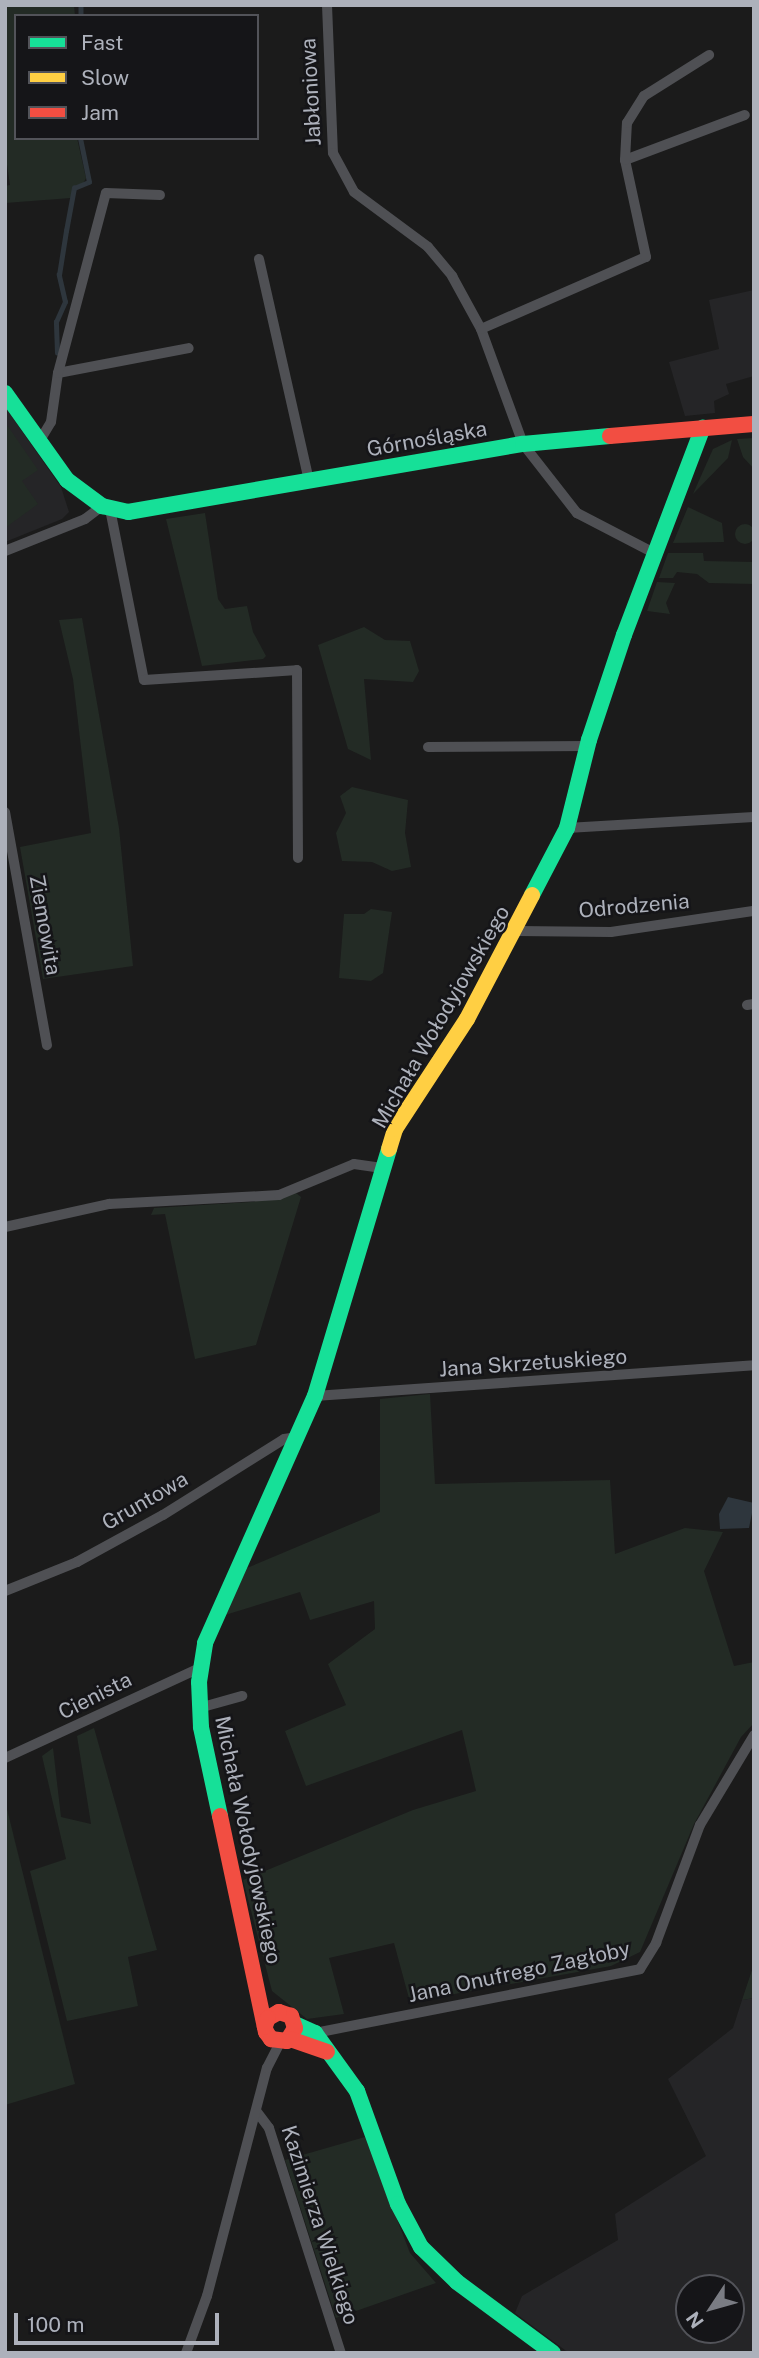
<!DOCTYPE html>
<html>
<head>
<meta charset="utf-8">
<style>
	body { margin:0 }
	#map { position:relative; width:759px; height:2358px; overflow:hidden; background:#1b1b1b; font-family:"Public Sans",sans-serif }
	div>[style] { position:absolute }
	.built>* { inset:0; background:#252527 }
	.green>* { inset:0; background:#232b25 }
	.round { border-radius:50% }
	.water>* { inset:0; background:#2e363d }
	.stream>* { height:4.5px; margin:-2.25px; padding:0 2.25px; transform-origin:2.25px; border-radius:2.25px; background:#2e363d }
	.street>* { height:10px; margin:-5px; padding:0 5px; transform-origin:5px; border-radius:5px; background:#4f5054 }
	.fast>* { height:16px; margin:-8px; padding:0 8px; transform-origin:8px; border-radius:8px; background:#16e098 }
	.slow>* { height:16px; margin:-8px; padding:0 8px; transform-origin:8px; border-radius:8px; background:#ffcf43 }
	.jam>* { height:16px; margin:-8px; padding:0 8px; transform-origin:8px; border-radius:8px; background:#f24e42 }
	span { translate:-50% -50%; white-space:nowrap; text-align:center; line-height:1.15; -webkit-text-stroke:5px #151518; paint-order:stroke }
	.street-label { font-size:21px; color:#adb1bb }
	.frame { position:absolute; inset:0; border:7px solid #adb1bb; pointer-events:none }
	.legend { position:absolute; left:14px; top:14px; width:245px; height:126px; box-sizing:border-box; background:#151518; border:2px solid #525359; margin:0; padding:9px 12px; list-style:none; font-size:21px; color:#adb1bb }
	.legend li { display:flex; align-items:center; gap:14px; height:35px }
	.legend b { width:35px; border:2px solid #525359 }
	.north { position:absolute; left:675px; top:2274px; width:70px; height:70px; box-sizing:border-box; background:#151518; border:2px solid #525359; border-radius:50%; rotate:234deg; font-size:19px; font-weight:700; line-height:28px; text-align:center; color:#adb1bb }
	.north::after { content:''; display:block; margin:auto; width:24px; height:32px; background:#7a7c83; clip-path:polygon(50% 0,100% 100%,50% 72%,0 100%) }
	.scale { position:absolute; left:14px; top:2313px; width:205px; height:32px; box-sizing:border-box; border:4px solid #adb1bb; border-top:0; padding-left:9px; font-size:21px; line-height:24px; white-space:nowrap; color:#adb1bb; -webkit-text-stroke:5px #151518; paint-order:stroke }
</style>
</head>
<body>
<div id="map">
	<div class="built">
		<i style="clip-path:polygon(754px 290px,754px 376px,726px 384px,729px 394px,714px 401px,715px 413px,685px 416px,669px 362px,719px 349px,709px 300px)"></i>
		<i style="clip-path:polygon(5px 407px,61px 487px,69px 512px,62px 519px,5px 542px)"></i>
		<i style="clip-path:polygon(evenodd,754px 1998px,754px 2353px,569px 2353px,515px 2313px,522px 2296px,618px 2240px,615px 2214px,706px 2156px,668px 2079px,733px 2028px,742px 2000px,754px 1998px,689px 2288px,731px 2288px,731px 2330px,689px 2330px,689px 2288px)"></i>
	</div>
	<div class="green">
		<i style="clip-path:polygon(5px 5px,74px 5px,75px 16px,16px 16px,16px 138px,77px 138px,86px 178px,83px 184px,73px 186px,71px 198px,5px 203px,5px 186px,10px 185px,5px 151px)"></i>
		<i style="clip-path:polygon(5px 422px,38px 470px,22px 481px,38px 504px,5px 528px)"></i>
		<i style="clip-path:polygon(754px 438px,754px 469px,743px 457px,737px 439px)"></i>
		<i style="clip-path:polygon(732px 440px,728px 458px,693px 494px,713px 449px)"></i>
		<i style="clip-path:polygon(688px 507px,722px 523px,724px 542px,673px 543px)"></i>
		<i style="clip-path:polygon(205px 513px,218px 599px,225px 609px,247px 606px,253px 632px,266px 656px,263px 659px,202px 666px,166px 519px)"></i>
		<i class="round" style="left:735px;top:524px;width:20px;height:20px"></i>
		<i style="clip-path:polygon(668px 553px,703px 553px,704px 561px,754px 562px,754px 584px,709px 583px,697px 574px,677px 572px,673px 578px,659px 578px)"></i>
		<i style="clip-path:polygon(657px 582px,675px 583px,666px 603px,670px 614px,647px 611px)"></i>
		<i style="clip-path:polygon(82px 618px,119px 828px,133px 966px,43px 979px,20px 847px,91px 833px,73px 679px,59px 620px)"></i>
		<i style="clip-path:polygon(364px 627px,385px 640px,410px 641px,419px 671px,413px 682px,364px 679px,371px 760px,348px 749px,318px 645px)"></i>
		<i style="clip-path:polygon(352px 787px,408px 800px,405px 833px,411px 867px,392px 871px,372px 862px,342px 861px,336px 833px,346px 813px,340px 796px)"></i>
		<i style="clip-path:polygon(371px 909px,392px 912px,383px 973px,371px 981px,339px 978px,344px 914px,364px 914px)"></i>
		<i style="clip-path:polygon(296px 1193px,301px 1197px,256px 1345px,195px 1359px,165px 1214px,151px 1215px,154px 1208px,251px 1202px)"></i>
		<i style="clip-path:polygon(430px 1394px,435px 1484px,610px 1480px,615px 1554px,685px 1528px,723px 1532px,704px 1571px,734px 1666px,754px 1662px,754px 1723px,741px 1737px,694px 1824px,640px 1952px,611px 1966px,410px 2002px,394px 1943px,329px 1958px,344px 2014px,307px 2019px,272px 1991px,243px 1880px,413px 1810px,476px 1791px,462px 1730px,306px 1786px,285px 1731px,346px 1705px,328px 1664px,375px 1629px,374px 1601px,310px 1620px,300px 1592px,225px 1615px,247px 1568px,380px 1512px,380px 1399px)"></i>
		<i style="clip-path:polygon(94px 1728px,157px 1950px,128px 1957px,138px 2006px,67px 2021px,30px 1871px,66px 1859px,42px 1756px,53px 1748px,61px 1817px,91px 1824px,77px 1736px)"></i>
		<i style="clip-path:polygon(5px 1801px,75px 2084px,5px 2105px)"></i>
		<i style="clip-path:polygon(754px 1964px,754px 1998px,742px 2000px)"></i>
		<i style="clip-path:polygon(365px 2137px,410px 2253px,436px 2283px,336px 2318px,285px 2160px)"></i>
	</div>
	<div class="water">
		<i style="clip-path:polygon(728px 1497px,754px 1503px,749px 1528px,720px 1529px,719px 1514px)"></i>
	</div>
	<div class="stream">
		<i style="left:81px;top:5px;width:11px;rotate:90deg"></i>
		<i style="left:57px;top:353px;width:31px;rotate:-92deg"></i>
		<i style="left:56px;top:322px;width:22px;rotate:-66deg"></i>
		<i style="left:65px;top:302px;width:28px;rotate:-103deg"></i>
		<i style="left:59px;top:275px;width:45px;rotate:-81deg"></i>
		<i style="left:66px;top:231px;width:44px;rotate:-79.5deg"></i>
		<i style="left:74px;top:188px;width:16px;rotate:-22deg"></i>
		<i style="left:89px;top:182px;width:45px;rotate:-101.6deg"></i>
	</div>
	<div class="street">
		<i style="left:327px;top:5px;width:148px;rotate:87.7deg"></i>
		<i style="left:333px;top:153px;width:44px;rotate:61.7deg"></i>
		<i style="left:354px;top:192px;width:92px;rotate:36.6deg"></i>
		<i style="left:428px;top:247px;width:38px;rotate:50deg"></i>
		<i style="left:452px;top:276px;width:60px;rotate:61.3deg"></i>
		<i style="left:481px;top:329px;width:122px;rotate:69.9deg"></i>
		<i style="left:523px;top:444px;width:88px;rotate:52deg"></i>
		<i style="left:577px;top:513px;width:89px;rotate:27.4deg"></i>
		<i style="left:625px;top:160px;width:128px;rotate:-20.6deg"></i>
		<i style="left:259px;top:259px;width:227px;rotate:77.3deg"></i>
		<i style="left:481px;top:329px;width:180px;rotate:-23.6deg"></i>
		<i style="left:646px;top:257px;width:99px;rotate:-102.2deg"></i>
		<i style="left:625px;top:160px;width:37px;rotate:-87deg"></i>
		<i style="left:627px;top:123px;width:32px;rotate:-58deg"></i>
		<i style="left:644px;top:96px;width:77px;rotate:-32.2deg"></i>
		<i style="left:58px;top:373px;width:133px;rotate:-10.8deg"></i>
		<i style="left:39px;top:442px;width:23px;rotate:-59deg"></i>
		<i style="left:51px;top:422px;width:49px;rotate:-81.9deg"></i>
		<i style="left:58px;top:373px;width:186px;rotate:-75.1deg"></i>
		<i style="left:106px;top:193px;width:54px;rotate:2.1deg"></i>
		<i style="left:110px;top:509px;width:174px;rotate:78.8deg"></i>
		<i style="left:144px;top:680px;width:153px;rotate:-3.7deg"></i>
		<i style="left:297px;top:670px;width:188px;rotate:89.7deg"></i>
		<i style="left:5px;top:551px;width:86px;rotate:-21.8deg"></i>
		<i style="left:85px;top:519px;width:21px;rotate:-37deg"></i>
		<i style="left:428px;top:747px;width:160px;rotate:-0.4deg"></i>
		<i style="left:5px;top:812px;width:237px;rotate:79.8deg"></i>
		<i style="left:567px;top:828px;width:187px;rotate:-3.4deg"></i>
		<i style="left:517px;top:931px;width:94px;rotate:0.6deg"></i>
		<i style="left:611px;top:932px;width:145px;rotate:-8.4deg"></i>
		<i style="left:747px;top:1005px;width:7px;rotate:-8deg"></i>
		<i style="left:5px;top:1227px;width:107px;rotate:-12.5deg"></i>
		<i style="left:109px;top:1204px;width:170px;rotate:-3deg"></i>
		<i style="left:279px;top:1195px;width:81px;rotate:-22.5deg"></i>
		<i style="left:354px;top:1164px;width:30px;rotate:8deg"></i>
		<i style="left:315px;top:1396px;width:440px;rotate:-4deg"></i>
		<i style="left:5px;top:1591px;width:78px;rotate:-21.9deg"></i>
		<i style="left:77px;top:1562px;width:98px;rotate:-28.7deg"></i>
		<i style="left:163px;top:1515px;width:143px;rotate:-32.1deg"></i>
		<i style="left:284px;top:1439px;width:14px;rotate:-8deg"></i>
		<i style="left:199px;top:1708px;width:45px;rotate:-15.6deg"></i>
		<i style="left:5px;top:1758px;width:215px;rotate:-24.8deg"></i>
		<i style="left:315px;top:2033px;width:331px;rotate:-11.1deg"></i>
		<i style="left:640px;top:1969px;width:31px;rotate:-58deg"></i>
		<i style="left:656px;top:1943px;width:126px;rotate:-69.6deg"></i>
		<i style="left:700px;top:1825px;width:105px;rotate:-59deg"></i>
		<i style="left:257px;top:2112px;width:20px;rotate:53deg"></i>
		<i style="left:269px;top:2128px;width:236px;rotate:72.3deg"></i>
		<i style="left:186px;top:2353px;width:61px;rotate:-69.8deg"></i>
		<i style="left:207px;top:2296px;width:236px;rotate:-75.3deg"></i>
		<i style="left:267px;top:2068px;width:29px;rotate:-63deg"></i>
	</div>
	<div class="fast">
		<i style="left:5px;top:393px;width:107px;rotate:54.5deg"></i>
		<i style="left:67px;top:480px;width:44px;rotate:36.6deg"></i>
		<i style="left:102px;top:506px;width:27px;rotate:13deg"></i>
		<i style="left:128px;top:512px;width:401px;rotate:-9.8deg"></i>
		<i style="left:523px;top:444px;width:87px;rotate:-5.3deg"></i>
		<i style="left:532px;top:895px;width:76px;rotate:-62.4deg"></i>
		<i style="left:567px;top:828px;width:91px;rotate:-76deg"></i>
		<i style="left:589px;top:740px;width:111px;rotate:-71.6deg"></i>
		<i style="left:624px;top:635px;width:222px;rotate:-69.2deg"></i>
		<i style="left:220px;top:1816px;width:91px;rotate:-102.1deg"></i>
		<i style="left:201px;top:1727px;width:45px;rotate:-92.5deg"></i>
		<i style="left:199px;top:1682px;width:39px;rotate:-81deg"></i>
		<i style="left:205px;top:1643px;width:270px;rotate:-66deg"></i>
		<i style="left:315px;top:1396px;width:258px;rotate:-73.3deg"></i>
		<i style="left:295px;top:2024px;width:22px;rotate:24deg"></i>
		<i style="left:315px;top:2033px;width:72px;rotate:54.1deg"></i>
		<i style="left:357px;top:2091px;width:120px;rotate:70.1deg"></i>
		<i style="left:398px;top:2204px;width:49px;rotate:61.9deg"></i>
		<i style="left:421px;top:2247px;width:50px;rotate:44.2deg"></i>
		<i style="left:457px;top:2282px;width:119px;rotate:36.5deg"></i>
	</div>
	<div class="slow">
		<i style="left:389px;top:1149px;width:21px;rotate:-73deg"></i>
		<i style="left:395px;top:1129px;width:131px;rotate:-56.8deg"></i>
		<i style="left:467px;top:1019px;width:140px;rotate:-62.3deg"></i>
	</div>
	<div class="jam">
		<i style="left:610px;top:436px;width:144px;rotate:-4.8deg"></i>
		<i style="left:220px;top:1816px;width:221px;rotate:78deg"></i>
		<i style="left:266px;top:2032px;width:9px;rotate:54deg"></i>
		<i style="left:271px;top:2039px;width:16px;rotate:7deg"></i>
		<i style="left:287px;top:2041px;width:15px;rotate:-58deg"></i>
		<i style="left:295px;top:2028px;width:13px;rotate:-108deg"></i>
		<i style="left:291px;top:2016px;width:13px;rotate:-162deg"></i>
		<i style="left:279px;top:2012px;width:13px;rotate:151deg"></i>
		<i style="left:268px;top:2018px;width:9px;rotate:111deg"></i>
		<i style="left:290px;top:2039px;width:39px;rotate:19deg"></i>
	</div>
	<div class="street-label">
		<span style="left:311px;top:92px;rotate:-93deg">Jabłoniowa</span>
		<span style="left:427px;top:439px;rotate:-10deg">Górnośląska</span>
		<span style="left:634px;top:906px;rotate:-5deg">Odrodzenia</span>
		<span style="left:45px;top:925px;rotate:80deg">Ziemowita</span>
		<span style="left:441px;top:1017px;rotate:-60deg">Michała Wołodyjowskiego</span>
		<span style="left:533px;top:1363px;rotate:-4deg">Jana Skrzetuskiego</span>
		<span style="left:145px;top:1501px;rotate:-30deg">Gruntowa</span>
		<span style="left:95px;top:1696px;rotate:-27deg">Cienista</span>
		<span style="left:248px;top:1840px;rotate:78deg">Michała Wołodyjowskiego</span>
		<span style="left:519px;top:1972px;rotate:-12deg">Jana Onufrego Zagłoby</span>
		<span style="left:320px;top:2225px;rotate:72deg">Kazimierza Wielkiego</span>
	</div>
	<div class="frame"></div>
	<ul class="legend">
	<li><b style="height:9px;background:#16e098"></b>Fast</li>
	<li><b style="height:9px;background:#ffcf43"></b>Slow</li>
	<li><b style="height:9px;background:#f24e42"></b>Jam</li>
	</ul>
	<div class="north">N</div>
	<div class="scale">100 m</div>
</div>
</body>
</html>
